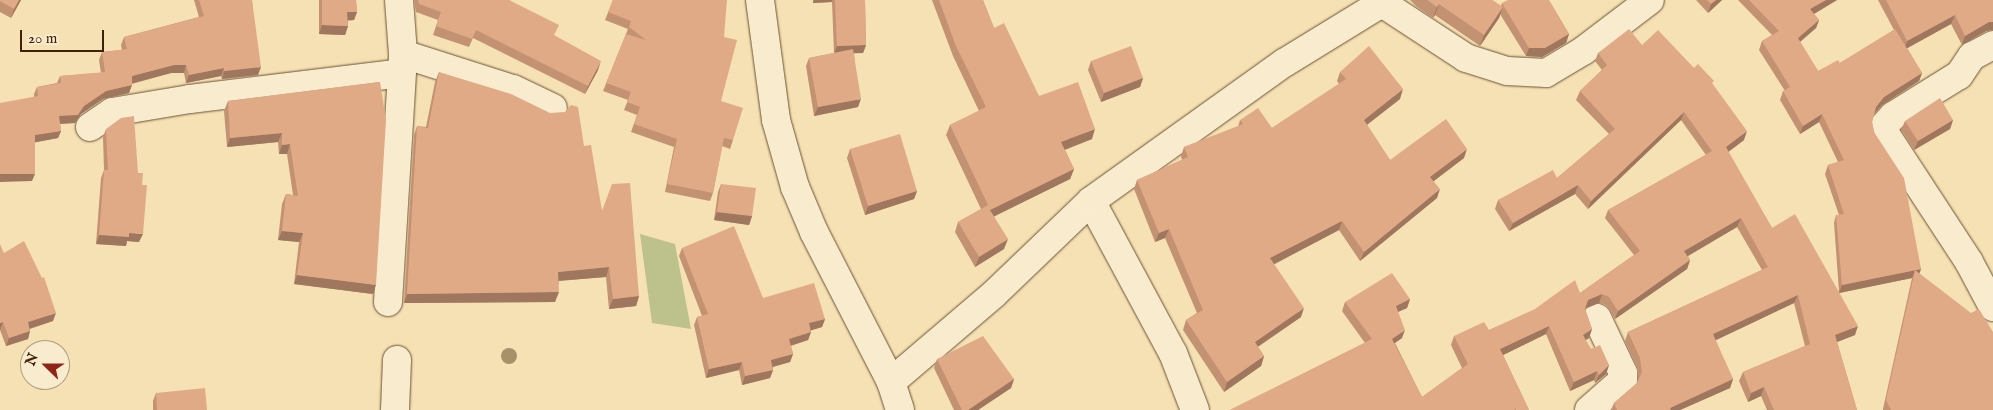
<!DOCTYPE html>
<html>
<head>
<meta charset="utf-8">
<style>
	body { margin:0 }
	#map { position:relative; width:1993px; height:410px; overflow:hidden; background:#f6e1b4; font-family:"IM FELL English",serif }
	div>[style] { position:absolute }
	.green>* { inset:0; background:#bdc28c }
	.roads { filter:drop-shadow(0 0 1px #6b5133) drop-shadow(0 0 1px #6b5133) }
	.minor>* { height:28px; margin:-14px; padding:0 14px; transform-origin:14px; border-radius:14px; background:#f9ecce }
	.trees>* { width:16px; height:16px; margin:-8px; border-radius:50%; background:#a5926b }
	.wall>* { inset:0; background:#c29273 }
	.shaded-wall>* { inset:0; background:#9e775e }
	.building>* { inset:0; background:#e1aa86 }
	span { translate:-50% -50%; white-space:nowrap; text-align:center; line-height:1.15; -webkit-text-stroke:4px #f9ecce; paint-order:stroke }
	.north { position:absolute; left:20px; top:340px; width:50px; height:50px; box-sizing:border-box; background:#f9ecce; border:1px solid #ae9b7f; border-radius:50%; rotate:292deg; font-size:14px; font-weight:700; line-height:20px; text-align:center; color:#3d2108 }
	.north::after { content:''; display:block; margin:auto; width:18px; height:22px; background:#8f2418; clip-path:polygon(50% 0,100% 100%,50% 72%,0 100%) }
	.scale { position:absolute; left:20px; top:30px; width:84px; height:22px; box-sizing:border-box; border:2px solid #3d2108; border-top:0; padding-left:6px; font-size:15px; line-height:18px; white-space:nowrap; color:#3d2108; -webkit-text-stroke:4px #f9ecce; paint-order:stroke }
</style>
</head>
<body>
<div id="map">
	<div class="green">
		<i style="clip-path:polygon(640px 234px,675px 244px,691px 329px,652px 323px)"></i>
	</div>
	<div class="roads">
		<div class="minor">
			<i style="left:760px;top:0;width:121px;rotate:82.4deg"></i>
			<i style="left:776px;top:120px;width:70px;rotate:74.2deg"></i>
			<i style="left:795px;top:187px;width:49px;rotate:67.1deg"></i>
			<i style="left:814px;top:232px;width:169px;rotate:62.8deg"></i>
			<i style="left:891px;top:382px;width:29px;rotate:72deg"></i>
			<i style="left:1382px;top:3px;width:100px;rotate:33.2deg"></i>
			<i style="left:1466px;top:58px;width:43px;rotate:17.6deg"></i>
			<i style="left:1507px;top:71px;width:39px;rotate:3deg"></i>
			<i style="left:1546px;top:73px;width:43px;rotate:-30.7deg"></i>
			<i style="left:1583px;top:51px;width:84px;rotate:-37.3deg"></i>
			<i style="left:1993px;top:45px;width:24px;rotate:152deg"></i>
			<i style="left:1972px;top:56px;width:23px;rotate:124deg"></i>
			<i style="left:1959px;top:75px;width:78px;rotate:148.2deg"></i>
			<i style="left:1893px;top:116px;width:12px;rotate:132deg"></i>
			<i style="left:1885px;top:125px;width:7px;rotate:98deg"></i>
			<i style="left:1884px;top:132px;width:155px;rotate:56.8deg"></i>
			<i style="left:1969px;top:262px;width:51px;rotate:61.9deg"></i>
			<i style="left:403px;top:54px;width:115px;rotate:17.7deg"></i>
			<i style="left:513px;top:89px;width:44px;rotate:25.4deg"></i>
			<i style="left:90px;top:127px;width:27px;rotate:-34deg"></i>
			<i style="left:112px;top:112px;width:79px;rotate:-9.5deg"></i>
			<i style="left:190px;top:99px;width:213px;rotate:-7deg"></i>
			<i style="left:1091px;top:201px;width:173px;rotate:61.7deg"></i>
			<i style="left:1173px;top:353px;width:61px;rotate:68.9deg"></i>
			<i style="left:388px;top:302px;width:248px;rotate:-86.5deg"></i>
			<i style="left:403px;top:54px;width:54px;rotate:-94.2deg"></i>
			<i style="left:891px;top:382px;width:135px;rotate:-40.5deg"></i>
			<i style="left:994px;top:294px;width:134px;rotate:-43.8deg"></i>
			<i style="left:1091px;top:201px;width:237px;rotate:-35.6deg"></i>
			<i style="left:1284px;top:63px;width:115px;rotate:-31.5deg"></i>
			<i style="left:1382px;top:3px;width:4px;rotate:-124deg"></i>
			<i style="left:395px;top:410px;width:50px;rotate:-87.7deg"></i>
			<i style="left:1589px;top:410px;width:45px;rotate:-41.4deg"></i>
			<i style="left:1623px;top:380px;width:7px;rotate:-90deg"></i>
			<i style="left:1623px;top:373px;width:61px;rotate:-115.3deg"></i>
		</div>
	</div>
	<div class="trees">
		<i style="left:509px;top:356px"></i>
	</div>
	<div class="wall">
		<i style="clip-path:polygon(0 0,21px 0,11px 18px,0 12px)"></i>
		<i style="clip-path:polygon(194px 0,252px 0,258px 75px,222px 79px,221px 76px,186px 83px,184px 73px,171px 73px,132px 84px,129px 93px,103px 99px,81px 114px,75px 123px,60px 124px,61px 131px,58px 138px,35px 142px,32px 181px,34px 94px,37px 87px,57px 83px,60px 76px,101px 73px,99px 60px,102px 52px,122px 50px,121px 45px,124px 37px,199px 17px)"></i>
		<i style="clip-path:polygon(319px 0,356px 0,357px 12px,354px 20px,348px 20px,348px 26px,345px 35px,319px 34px)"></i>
		<i style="clip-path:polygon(414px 0,509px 0,598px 70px,585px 94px,473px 38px,469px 47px,433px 35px,438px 20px,416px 12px)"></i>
		<i style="clip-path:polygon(613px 0,724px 37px,721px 101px,733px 140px,730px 149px,722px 146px,713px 193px,710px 201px,665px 192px,674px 147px,631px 132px,637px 115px,624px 110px,628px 100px,603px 91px,628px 29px,605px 20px)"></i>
		<i style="clip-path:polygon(813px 0,865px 0,866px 45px,863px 53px,854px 53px,858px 107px,814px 116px,806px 66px,809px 58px,834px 53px,832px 2px,813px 3px)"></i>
		<i style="clip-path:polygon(932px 0,983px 0,994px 28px,1039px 96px,1092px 139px,1065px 150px,1074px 169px,1070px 179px,994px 216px,1004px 249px,975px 267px,955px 232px,958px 222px,981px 209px,946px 135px,950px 125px,979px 111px,953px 56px)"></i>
		<i style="clip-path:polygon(1410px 0,1492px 0,1501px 6px,1502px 3px,1550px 2px,1569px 34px,1566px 43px,1542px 57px,1526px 56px,1500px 14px,1499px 18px,1480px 46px,1435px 15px,1433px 18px,1417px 7px)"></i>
		<i style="clip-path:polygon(1696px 0,1722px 0,1708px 13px)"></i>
		<i style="clip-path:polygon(1738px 0,1837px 0,1814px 14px,1819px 20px,1816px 28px,1800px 42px,1818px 71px,1840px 63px,1894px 30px,1878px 0,1993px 0,1993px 30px,1986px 31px,1962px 45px,1951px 24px,1907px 48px,1922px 73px,1919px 81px,1882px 105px,1874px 114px,1872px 122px,1874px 132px,1921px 269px,1919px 274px,1993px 410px,1883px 410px,1883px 409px,1912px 278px,1839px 293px,1855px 335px,1837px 342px,1857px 410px,1767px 410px,1761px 396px,1748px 402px,1739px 381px,1743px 372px,1805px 346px,1794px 303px,1715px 340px,1733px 379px,1730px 388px,1680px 410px,1611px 410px,1614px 403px,1637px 383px,1638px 379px,1637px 367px,1625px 341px,1628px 332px,1762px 270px,1737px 227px,1688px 256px,1690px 260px,1687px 269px,1615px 319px,1606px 305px,1599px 303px,1585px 309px,1592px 329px,1589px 338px,1585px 340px,1591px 349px,1609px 365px,1606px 374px,1595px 383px,1594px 380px,1570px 391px,1546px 334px,1503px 355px,1529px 410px,1230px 410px,1365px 343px,1342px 311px,1345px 302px,1410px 299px,1407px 308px,1398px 312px,1402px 338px,1395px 343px,1422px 397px,1462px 368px,1451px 345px,1454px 336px,1489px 330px,1580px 293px,1634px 255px,1605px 218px,1608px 210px,1706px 155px,1681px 120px,1588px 209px,1575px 194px,1509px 231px,1495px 209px,1498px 200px,1557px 178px,1609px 134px,1576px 100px,1580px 91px,1602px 70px,1595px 61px,1598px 53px,1642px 45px,1694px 68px,1712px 84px,1744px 140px,1728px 152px,1772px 228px,1839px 292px,1834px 223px,1836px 215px,1839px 215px,1825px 174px,1828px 165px,1838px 162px,1819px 122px,1800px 134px,1780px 100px,1783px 91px,1785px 91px,1759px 50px,1762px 41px,1772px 35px)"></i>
		<i style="clip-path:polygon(1091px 61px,1143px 78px,1140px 87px,1101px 102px,1088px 70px)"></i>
		<i style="clip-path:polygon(439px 72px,584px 146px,602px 211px,639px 296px,636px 306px,609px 309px,606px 277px,559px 281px,555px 302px,404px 303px,414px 135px,417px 126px,426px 127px,435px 82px)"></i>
		<i style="clip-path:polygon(1340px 72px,1400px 99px,1367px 125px,1390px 160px,1464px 158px,1434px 181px,1437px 198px,1360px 261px,1339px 230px,1274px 264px,1301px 317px,1258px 347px,1264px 356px,1261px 366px,1224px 392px,1183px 330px,1186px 320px,1197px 313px,1165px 238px,1155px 242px,1134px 189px,1137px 180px,1182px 160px,1181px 156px,1184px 147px,1238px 127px,1240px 120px,1272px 128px,1339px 84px,1337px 81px)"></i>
		<i style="clip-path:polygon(380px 82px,373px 294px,294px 284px,299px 242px,278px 240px,282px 204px,286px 194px,293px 195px,287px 154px,279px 154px,278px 142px,227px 147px,224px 111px,228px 101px)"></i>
		<i style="clip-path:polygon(1953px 120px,1950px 129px,1914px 150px,1901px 130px,1905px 121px)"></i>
		<i style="clip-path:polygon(106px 129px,139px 242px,127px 241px,126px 246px,96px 244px,101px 178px,104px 170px,103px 137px)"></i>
		<i style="clip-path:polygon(850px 149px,917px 191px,914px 199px,865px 215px,847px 158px)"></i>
		<i style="clip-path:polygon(721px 184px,752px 216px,749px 225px,714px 220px,718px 192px)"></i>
		<i style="clip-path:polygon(682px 248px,763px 298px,825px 319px,822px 327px,811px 330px,811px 332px,808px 340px,791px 346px,793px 354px,790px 362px,773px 367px,773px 370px,770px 378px,742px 385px,739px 370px,706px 378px,694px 325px,697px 317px,702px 316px,679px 256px)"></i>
		<i style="clip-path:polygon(4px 253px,53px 321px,30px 329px,30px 331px,28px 339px,6px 346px,0 330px)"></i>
		<i style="clip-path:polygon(937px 359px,1014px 379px,1011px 388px,978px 410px,954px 410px,934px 368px)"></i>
		<i style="clip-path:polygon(156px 393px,207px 410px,153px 410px,153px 401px)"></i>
	</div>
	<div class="shaded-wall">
		<i style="clip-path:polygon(19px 0,21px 0,11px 18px,14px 9px)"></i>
		<i style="clip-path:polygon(814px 0,832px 0,832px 2px,813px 3px)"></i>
		<i style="clip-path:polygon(1716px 0,1722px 0,1708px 13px,1711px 4px)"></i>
		<i style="clip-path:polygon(1826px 0,1837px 0,1807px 18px,1810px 9px)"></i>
		<i style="clip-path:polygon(1439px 4px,1435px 15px,1433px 18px,1437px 7px)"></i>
		<i style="clip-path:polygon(1503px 7px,1499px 18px,1480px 46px,1484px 35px)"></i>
		<i style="clip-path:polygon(347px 12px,357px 12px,354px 20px,344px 21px)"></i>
		<i style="clip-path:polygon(1955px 15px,1951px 24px,1904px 50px,1907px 41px)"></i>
		<i style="clip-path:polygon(1819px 20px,1816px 28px,1795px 46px,1798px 38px)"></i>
		<i style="clip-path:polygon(1989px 22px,1993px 22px,1993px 30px,1986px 31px,1962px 45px,1965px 36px)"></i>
		<i style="clip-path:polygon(322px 25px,348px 26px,345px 35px,319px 34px)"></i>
		<i style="clip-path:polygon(1569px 34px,1566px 43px,1542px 57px,1526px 56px,1529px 48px)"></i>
		<i style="clip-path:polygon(866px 45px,863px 53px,834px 54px,837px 46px)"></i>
		<i style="clip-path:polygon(601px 61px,598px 70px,585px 94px,588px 86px)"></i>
		<i style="clip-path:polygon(174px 65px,186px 65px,184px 73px,171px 73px,129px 84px,132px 76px)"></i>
		<i style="clip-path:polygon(261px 67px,258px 75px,222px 79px,224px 71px)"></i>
		<i style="clip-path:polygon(224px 68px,221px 76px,186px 83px,189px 75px)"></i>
		<i style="clip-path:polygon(1922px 73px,1919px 81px,1882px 105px,1873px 115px,1876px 107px,1884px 97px)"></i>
		<i style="clip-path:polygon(1143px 78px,1140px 87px,1101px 102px,1104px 93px)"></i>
		<i style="clip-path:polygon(132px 85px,129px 93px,103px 99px,81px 114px,75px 123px,56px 124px,59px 116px,84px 106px,106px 91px)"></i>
		<i style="clip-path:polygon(1403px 89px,1400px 99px,1360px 130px,1364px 120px)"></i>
		<i style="clip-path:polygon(861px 99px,858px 107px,814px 116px,818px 107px)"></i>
		<i style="clip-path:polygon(1684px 112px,1681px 120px,1588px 209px,1591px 201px)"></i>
		<i style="clip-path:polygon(1822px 114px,1819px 122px,1800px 134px,1803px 126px)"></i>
		<i style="clip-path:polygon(1953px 120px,1950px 129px,1914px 150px,1918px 141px)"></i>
		<i style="clip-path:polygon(1095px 129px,1092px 139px,1058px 152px,1061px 142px)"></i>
		<i style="clip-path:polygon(61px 131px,58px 138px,32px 143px,35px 135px)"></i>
		<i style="clip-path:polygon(1747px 131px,1744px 140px,1723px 156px,1726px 147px)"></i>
		<i style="clip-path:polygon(282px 133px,278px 142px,227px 147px,230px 138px)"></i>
		<i style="clip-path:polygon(290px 144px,287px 154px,279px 154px,282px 145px)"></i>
		<i style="clip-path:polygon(1467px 149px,1464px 158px,1427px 186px,1430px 177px)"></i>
		<i style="clip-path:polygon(1074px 169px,1070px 179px,987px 220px,990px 210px)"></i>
		<i style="clip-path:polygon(0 174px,35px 174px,32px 181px,0 182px)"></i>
		<i style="clip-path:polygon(1578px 185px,1575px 194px,1509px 231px,1513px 223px)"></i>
		<i style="clip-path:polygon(1440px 189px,1437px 198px,1360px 261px,1364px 252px)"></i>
		<i style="clip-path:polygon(917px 191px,914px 199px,865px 215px,868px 206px)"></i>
		<i style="clip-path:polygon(717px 212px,752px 216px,749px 225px,714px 220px)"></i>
		<i style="clip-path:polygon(1741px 218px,1737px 227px,1681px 260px,1684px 251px)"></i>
		<i style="clip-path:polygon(1342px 221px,1339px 230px,1267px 268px,1270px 258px)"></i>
		<i style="clip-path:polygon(1169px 229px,1165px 238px,1155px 242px,1159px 233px)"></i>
		<i style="clip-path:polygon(282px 231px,303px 233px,299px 242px,278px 240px)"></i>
		<i style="clip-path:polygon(129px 233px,143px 234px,139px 242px,127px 241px,126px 246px,96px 244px,99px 235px)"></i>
		<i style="clip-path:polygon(1008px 239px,1004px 249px,975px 267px,979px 257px)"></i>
		<i style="clip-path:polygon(1690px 260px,1687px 269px,1615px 319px,1618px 311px)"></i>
		<i style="clip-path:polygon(609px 267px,606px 277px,555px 281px,558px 272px)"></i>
		<i style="clip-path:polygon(1921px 269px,1918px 277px,1915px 270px,1912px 278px,1839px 293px,1842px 285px)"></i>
		<i style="clip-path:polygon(297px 275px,376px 285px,373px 294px,294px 284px)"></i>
		<i style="clip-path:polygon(559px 292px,555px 302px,404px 303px,407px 294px)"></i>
		<i style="clip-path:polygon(1602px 294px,1599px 303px,1584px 309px,1588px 300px)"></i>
		<i style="clip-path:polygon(1798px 295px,1794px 303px,1710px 343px,1713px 334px)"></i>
		<i style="clip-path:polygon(639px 296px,636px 306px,609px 309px,613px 299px)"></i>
		<i style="clip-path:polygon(1410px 299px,1407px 308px,1393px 314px,1396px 306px)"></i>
		<i style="clip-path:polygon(1304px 308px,1301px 317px,1251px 351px,1255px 342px)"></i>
		<i style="clip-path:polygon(56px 313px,53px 321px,25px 330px,28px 322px)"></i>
		<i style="clip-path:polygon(825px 319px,822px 327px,806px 332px,809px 323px)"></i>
		<i style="clip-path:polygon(3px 322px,0 330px,0 323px)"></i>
		<i style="clip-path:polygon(1549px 326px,1546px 334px,1497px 358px,1500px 349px)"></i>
		<i style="clip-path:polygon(1858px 326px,1855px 335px,1832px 344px,1835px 335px)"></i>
		<i style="clip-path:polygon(1592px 329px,1589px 338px,1580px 344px,1583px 335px)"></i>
		<i style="clip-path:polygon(1405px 330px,1402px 338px,1389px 347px,1392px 339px)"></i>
		<i style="clip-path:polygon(30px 331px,28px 339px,6px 346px,9px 338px)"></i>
		<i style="clip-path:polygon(811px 332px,808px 340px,786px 347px,789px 339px)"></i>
		<i style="clip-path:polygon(793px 354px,790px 362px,768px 368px,771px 360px)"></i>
		<i style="clip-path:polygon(1264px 356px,1261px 366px,1224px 392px,1227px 382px)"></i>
		<i style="clip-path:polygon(742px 362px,739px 370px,706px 378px,709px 369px)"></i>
		<i style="clip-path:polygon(1609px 365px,1606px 374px,1595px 383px,1599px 375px)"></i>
		<i style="clip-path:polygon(773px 370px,770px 378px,742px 385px,745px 376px)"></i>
		<i style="clip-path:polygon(1597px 371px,1594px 380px,1570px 391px,1574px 382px)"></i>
		<i style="clip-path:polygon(1014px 379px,1011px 388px,978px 410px,968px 410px)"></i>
		<i style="clip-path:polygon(1733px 379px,1730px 388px,1680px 410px,1669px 410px,1670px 408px)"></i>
		<i style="clip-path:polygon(1764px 387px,1761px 396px,1748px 402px,1751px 393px)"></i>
	</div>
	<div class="building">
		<i style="clip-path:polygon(0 0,19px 0,14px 9px,0 1px)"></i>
		<i style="clip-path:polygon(199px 0,252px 0,261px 67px,224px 71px,224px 68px,189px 75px,186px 65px,174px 65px,132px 76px,132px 85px,106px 91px,84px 106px,78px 115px,59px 116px,61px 131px,35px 135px,35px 174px,0 174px,0 103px,38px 96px,37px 87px,61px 83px,60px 76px,105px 72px,102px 52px,127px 49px,124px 37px,204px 16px)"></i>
		<i style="clip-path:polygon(322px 0,356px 0,357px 12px,347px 12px,348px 26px,322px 25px)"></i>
		<i style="clip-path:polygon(418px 0,509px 0,559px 25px,554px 35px,601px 61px,588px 86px,476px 30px,472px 39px,436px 26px,441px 12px,419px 4px)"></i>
		<i style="clip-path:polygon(613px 0,727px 0,724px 37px,737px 40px,721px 101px,743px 108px,733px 140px,724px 138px,713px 193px,667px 184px,677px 139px,634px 124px,640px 107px,627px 102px,631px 92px,606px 83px,626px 34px,646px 40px,629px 27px,631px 21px,608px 12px)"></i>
		<i style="clip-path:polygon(835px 0,865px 0,866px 45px,837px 46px)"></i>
		<i style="clip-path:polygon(939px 0,983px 0,994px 28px,1004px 23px,1039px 96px,1078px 82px,1095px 129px,1061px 142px,1074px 169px,990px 210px,1008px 239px,979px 257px,958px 222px,988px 205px,950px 125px,986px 107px,956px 46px)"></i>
		<i style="clip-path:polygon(1427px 0,1492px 0,1503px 7px,1484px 35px,1439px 4px,1437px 7px)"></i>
		<i style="clip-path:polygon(1508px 0,1549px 0,1569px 34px,1545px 48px,1529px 48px,1502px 3px)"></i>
		<i style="clip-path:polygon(1707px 0,1716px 0,1711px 4px)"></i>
		<i style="clip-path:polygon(1749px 0,1826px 0,1810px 9px,1819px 20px,1798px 38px,1818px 71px,1838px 60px,1840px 63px,1895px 29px,1922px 73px,1884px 97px,1876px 107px,1872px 122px,1874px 132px,1904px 178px,1921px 269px,1842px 285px,1836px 215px,1844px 214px,1828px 165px,1844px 160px,1822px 114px,1803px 126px,1783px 91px,1790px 87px,1762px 41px,1779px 31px)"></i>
		<i style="clip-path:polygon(1886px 0,1993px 0,1993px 22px,1989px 22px,1965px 36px,1955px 15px,1907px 41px)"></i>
		<i style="clip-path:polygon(1629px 29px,1642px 45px,1658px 30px,1694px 68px,1698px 64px,1714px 81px,1712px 83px,1747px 131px,1726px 147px,1772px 228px,1795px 214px,1858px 326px,1835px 335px,1857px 410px,1774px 410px,1764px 387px,1751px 393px,1743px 372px,1810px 344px,1798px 295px,1713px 334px,1733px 379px,1670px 408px,1671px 410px,1617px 410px,1614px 403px,1637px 383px,1642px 372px,1640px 358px,1628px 332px,1768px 267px,1741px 218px,1684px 251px,1690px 260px,1618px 311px,1609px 297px,1602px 294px,1588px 300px,1585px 309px,1592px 329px,1583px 335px,1591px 349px,1600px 345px,1609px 365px,1599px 375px,1597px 371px,1574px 382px,1549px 326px,1500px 349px,1529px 410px,1516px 410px,1516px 408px,1514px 410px,1230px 410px,1372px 339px,1345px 302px,1392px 273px,1410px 299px,1396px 306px,1405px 330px,1392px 339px,1422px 397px,1468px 364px,1454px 336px,1484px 322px,1489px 330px,1535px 309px,1575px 280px,1580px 293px,1640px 251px,1608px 210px,1712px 151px,1684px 112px,1591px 201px,1578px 185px,1513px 223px,1498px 200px,1553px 170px,1557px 178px,1615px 129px,1580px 91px,1607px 65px,1598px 53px)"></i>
		<i style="clip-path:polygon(1131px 46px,1143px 78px,1104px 93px,1091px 61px)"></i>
		<i style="clip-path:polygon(1369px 46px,1403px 89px,1364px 120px,1390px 160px,1446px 119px,1467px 149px,1430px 177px,1440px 189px,1364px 252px,1342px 221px,1270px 258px,1304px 308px,1255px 342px,1264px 356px,1227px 382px,1186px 320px,1203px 310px,1169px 229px,1159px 233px,1137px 180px,1188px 157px,1184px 147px,1243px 124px,1240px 120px,1258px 108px,1272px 128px,1346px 79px,1340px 72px)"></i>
		<i style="clip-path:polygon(853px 49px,861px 99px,818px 107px,809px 58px)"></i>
		<i style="clip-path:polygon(439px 72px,511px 94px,550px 113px,565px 112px,571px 105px,578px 107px,584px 146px,591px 145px,602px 211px,612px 184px,630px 183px,639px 296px,613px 299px,609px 267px,558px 272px,559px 292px,407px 294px,417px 126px,428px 128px)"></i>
		<i style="clip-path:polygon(380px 82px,386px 120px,376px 285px,297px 275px,303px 233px,282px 231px,286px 194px,298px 196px,290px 144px,282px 145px,282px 133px,230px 138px,228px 101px)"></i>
		<i style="clip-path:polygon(1940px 98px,1953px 120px,1918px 141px,1905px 121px)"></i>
		<i style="clip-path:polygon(134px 116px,138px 173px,143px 173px,142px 185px,147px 185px,143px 234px,129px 233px,129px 237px,99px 235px,104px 170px,108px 170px,106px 129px,121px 118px)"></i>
		<i style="clip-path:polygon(900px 134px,917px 191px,868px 206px,850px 149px)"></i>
		<i style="clip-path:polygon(721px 184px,756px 188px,752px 216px,717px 212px)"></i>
		<i style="clip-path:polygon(734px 226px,763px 298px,814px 283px,825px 319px,809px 323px,811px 332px,789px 339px,793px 354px,771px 360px,773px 370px,745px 376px,742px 362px,709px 369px,697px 317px,708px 314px,682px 248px)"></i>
		<i style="clip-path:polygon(24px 241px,42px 278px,44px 277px,56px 313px,28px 322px,30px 331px,9px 338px,3px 322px,0 323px,0 244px,4px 253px)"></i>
		<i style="clip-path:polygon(1915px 270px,1971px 313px,1979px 309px,1993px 332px,1993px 410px,1891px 410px,1886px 400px)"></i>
		<i style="clip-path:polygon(983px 336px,1014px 379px,968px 410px,962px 410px,937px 359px)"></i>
		<i style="clip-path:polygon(205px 388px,207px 410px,157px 410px,156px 393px)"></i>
	</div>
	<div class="north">N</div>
	<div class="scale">20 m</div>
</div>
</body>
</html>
